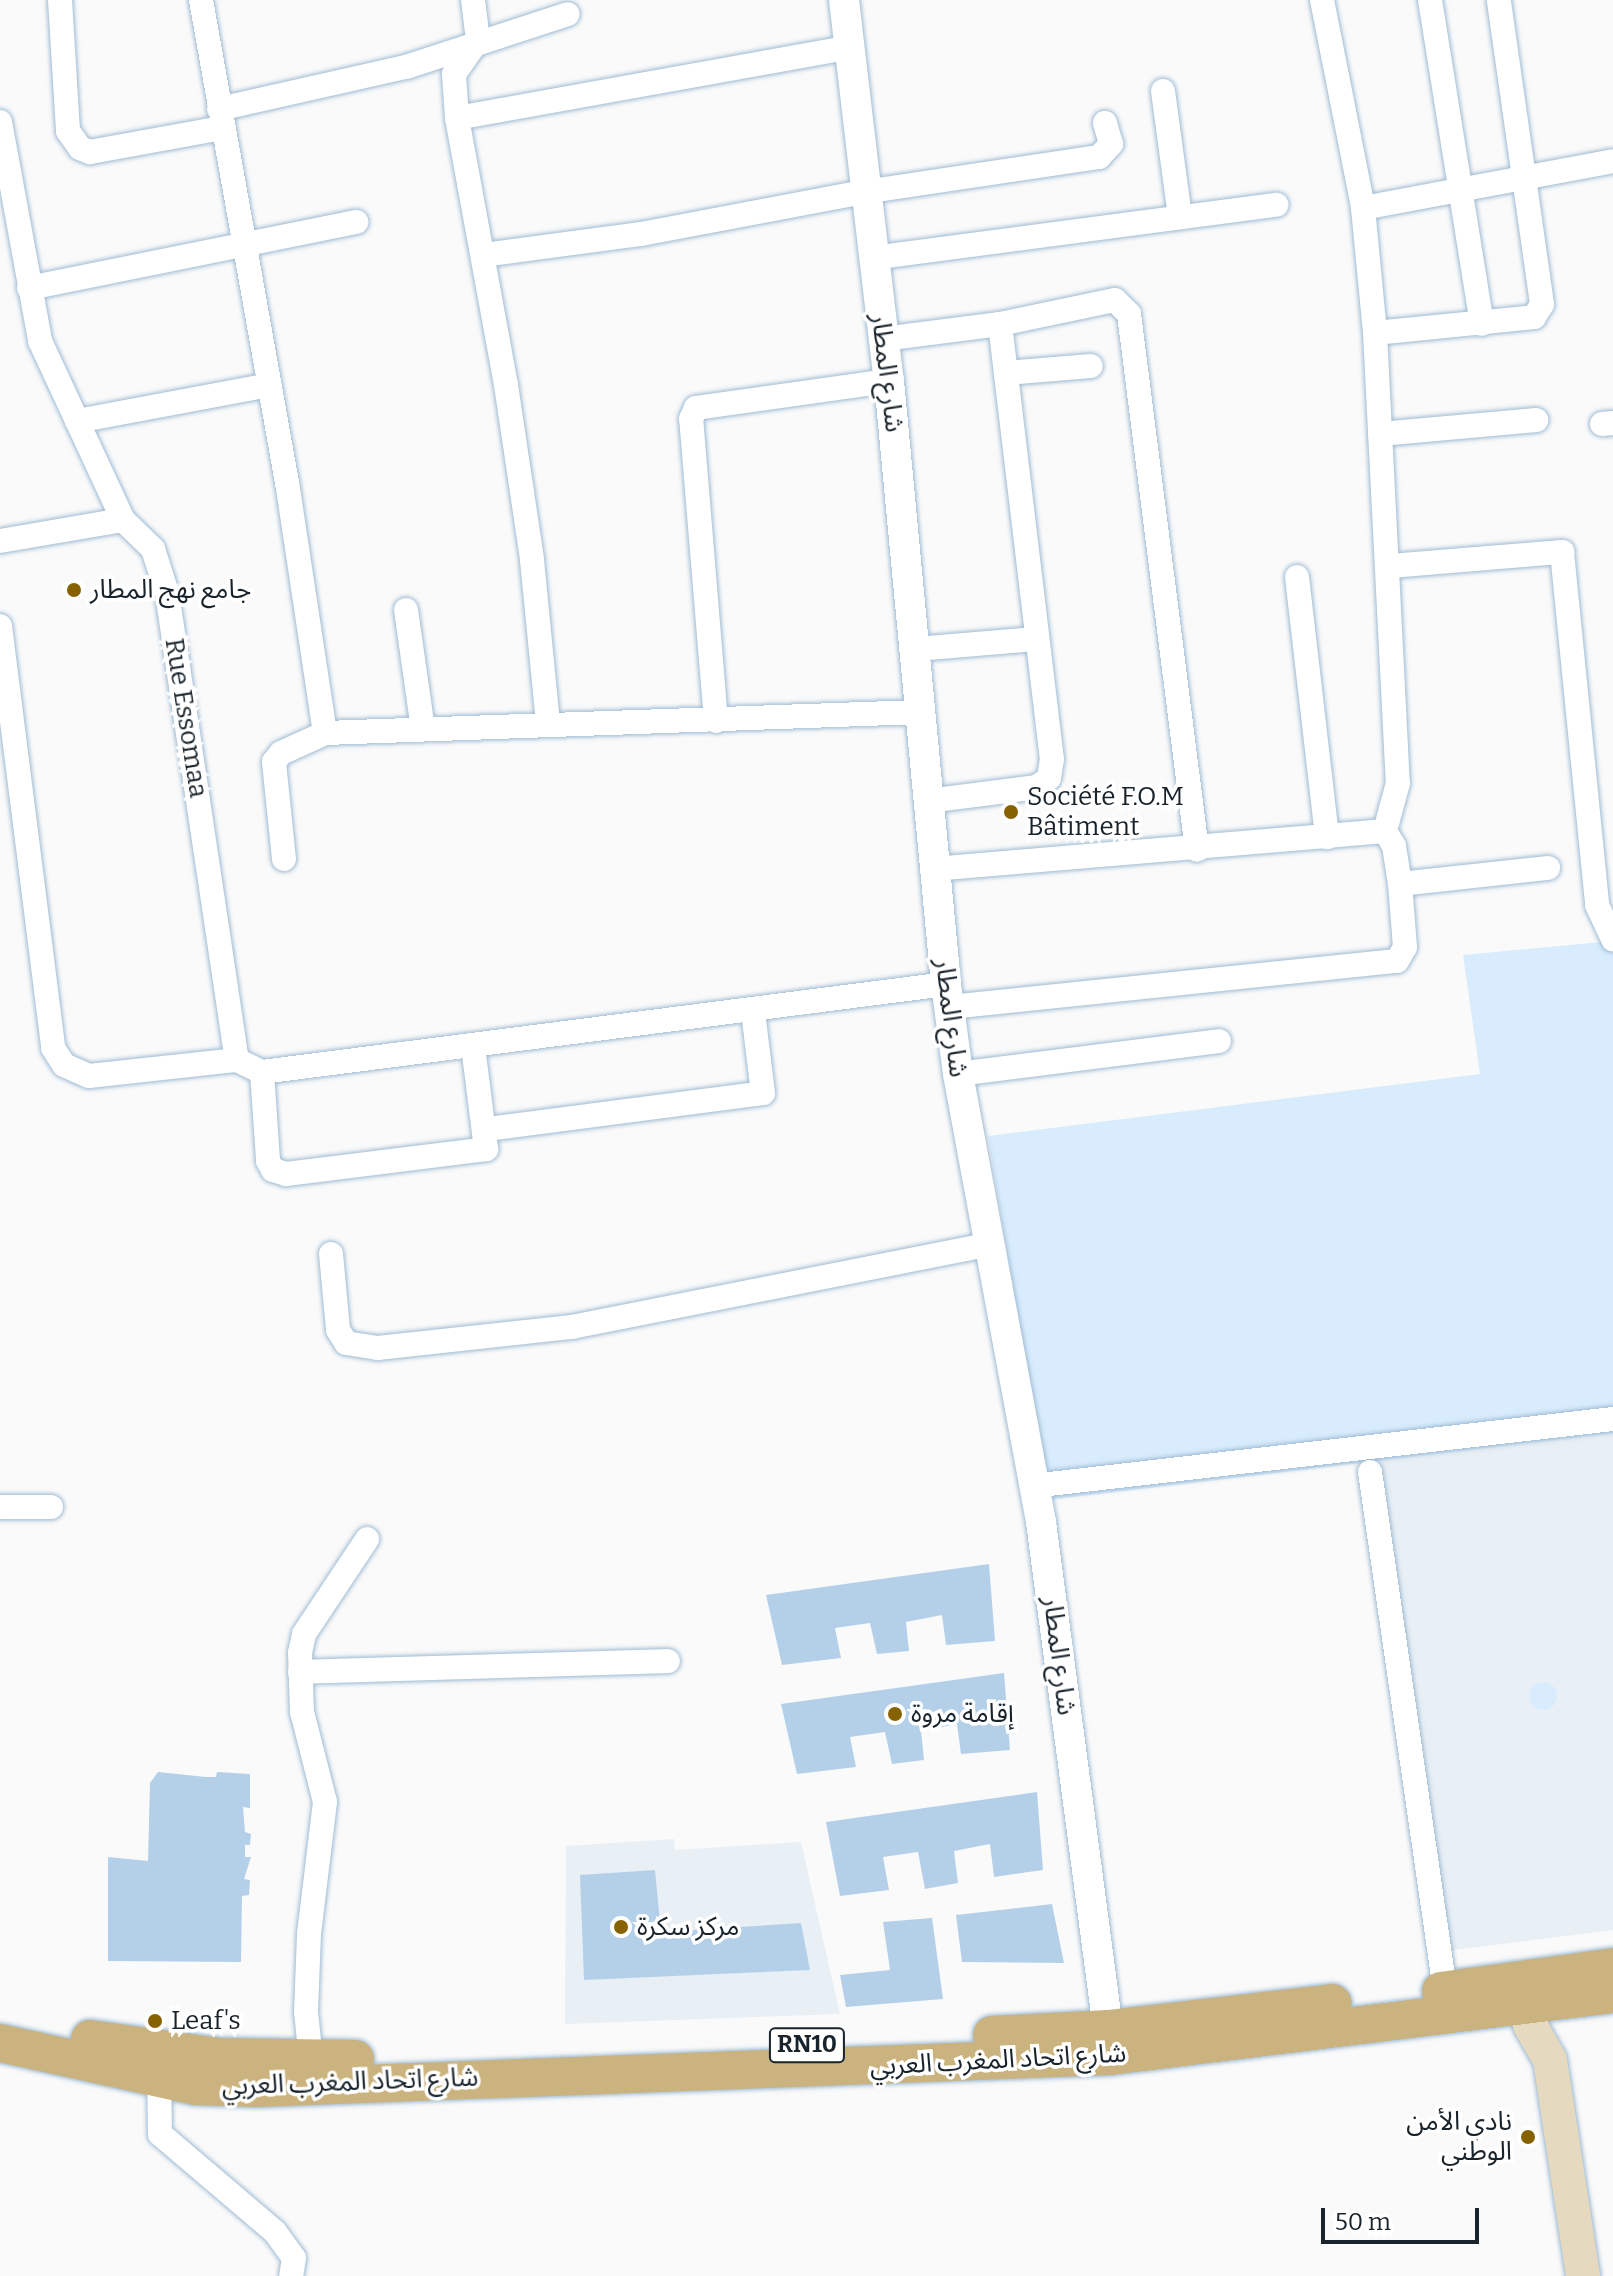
<!DOCTYPE html>
<html>
<head>
<meta charset="utf-8">
<style>
	body { margin:0 }
	#map { position:relative; width:1613px; height:2276px; overflow:hidden; background:#fafafa; font-family:Bitter,"Noto Sans Arabic",serif }
	div>[style] { position:absolute }
	.built>* { inset:0; background:#e8eff5 }
	.green>* { inset:0; background:#d8ecfd }
	.round { border-radius:50% }
	.building>* { inset:0; background:#b4d0e9 }
	.roads { filter:drop-shadow(0 0 2px #9fbbd3) drop-shadow(0 0 2px #9fbbd3) }
	.minor>* { height:24px; margin:-12px; padding:0 12px; transform-origin:12px; border-radius:12px; background:#fff }
	.tertiary>* { height:30px; margin:-15px; padding:0 15px; transform-origin:15px; border-radius:15px; background:#fff }
	.secondary>* { height:34px; margin:-17px; padding:0 17px; transform-origin:17px; border-radius:17px; background:#e5d9bf }
	.primary>* { height:38px; margin:-19px; padding:0 19px; transform-origin:19px; border-radius:19px; background:#cbb37f }
	.dots>* { width:22px; height:22px; translate:-50% -50%; box-sizing:border-box; border:4px solid #fff; border-radius:50% }
	span { translate:-50% -50%; white-space:nowrap; text-align:center; line-height:1.15; -webkit-text-stroke:7px #fff; paint-order:stroke }
	.shield-label span { padding:2px 6px; background:#fff; border:2px solid; border-radius:6px; -webkit-text-stroke-width:0 }
	.shield-label { font-size:24px; color:#19232c; font-weight:700 }
	.street-label { font-size:26px; color:#19232c }
	.poi-label { font-size:26px; color:#19232c }
	.left { translate:0 -50%; text-align:left }
	.right { translate:-100% -50%; text-align:right }
	.scale { position:absolute; left:1321px; top:2208px; width:158px; height:36px; box-sizing:border-box; border:4px solid #19232c; border-top:0; padding-left:10px; font-size:24px; line-height:28px; white-space:nowrap; color:#19232c; -webkit-text-stroke:6px #fff; paint-order:stroke }
</style>
</head>
<body>
<div id="map">
	<div class="built">
		<i style="clip-path:polygon(1613px 1433px,1613px 1930px,1438px 1952px,1363px 1462px)"></i>
		<i style="clip-path:polygon(674px 1839px,675px 1850px,801px 1842px,840px 2014px,565px 2024px,566px 1846px)"></i>
	</div>
	<div class="green">
		<i style="clip-path:polygon(1613px 941px,1613px 1433px,1048px 1500px,988px 1136px,1480px 1074px,1463px 955px)"></i>
		<i class="round" style="left:1529px;top:1682px;width:28px;height:28px"></i>
	</div>
	<div class="building">
		<i style="clip-path:polygon(989px 1564px,995px 1641px,946px 1645px,942px 1615px,906px 1622px,909px 1651px,877px 1654px,870px 1623px,835px 1628px,841px 1658px,782px 1665px,766px 1595px)"></i>
		<i style="clip-path:polygon(1004px 1673px,1010px 1750px,961px 1754px,957px 1724px,921px 1731px,924px 1760px,892px 1764px,885px 1732px,850px 1737px,856px 1767px,797px 1774px,781px 1704px)"></i>
		<i style="clip-path:polygon(158px 1772px,206px 1777px,216px 1777px,217px 1772px,250px 1774px,250px 1808px,243px 1807px,245px 1832px,251px 1834px,250px 1845px,245px 1845px,245px 1857px,251px 1857px,244px 1879px,250px 1880px,249px 1895px,242px 1896px,241px 1962px,108px 1961px,108px 1857px,148px 1861px,150px 1783px)"></i>
		<i style="clip-path:polygon(1037px 1792px,1043px 1870px,994px 1877px,990px 1844px,954px 1851px,958px 1883px,925px 1889px,918px 1852px,883px 1857px,889px 1890px,840px 1896px,826px 1822px)"></i>
		<i style="clip-path:polygon(655px 1870px,661px 1932px,801px 1923px,810px 1970px,584px 1980px,580px 1875px)"></i>
		<i style="clip-path:polygon(1052px 1904px,1064px 1963px,962px 1962px,956px 1915px)"></i>
		<i style="clip-path:polygon(932px 1918px,943px 1999px,846px 2007px,840px 1975px,890px 1970px,883px 1922px)"></i>
	</div>
	<div class="roads">
		<div class="minor">
			<i style="left:60px;top:0;width:131px;rotate:86.5deg"></i>
			<i style="left:68px;top:131px;width:21px;rotate:55deg"></i>
			<i style="left:80px;top:148px;width:11px;rotate:22deg"></i>
			<i style="left:90px;top:152px;width:134px;rotate:-10.3deg"></i>
			<i style="left:201px;top:0;width:490px;rotate:79.9deg"></i>
			<i style="left:287px;top:482px;width:254px;rotate:81.4deg"></i>
			<i style="left:325px;top:733px;width:595px;rotate:-2.02deg"></i>
			<i style="left:473px;top:0;width:40px;rotate:82.9deg"></i>
			<i style="left:478px;top:40px;width:42px;rotate:125.2deg"></i>
			<i style="left:454px;top:74px;width:44px;rotate:86.1deg"></i>
			<i style="left:457px;top:118px;width:271px;rotate:79.6deg"></i>
			<i style="left:506px;top:385px;width:177px;rotate:81.5deg"></i>
			<i style="left:532px;top:560px;width:164px;rotate:84.4deg"></i>
			<i style="left:1322px;top:0;width:212px;rotate:78.8deg"></i>
			<i style="left:1363px;top:208px;width:126px;rotate:84.5deg"></i>
			<i style="left:1375px;top:333px;width:451px;rotate:87.1deg"></i>
			<i style="left:1398px;top:783px;width:50px;rotate:105.2deg"></i>
			<i style="left:1430px;top:0;width:328px;rotate:80.9deg"></i>
			<i style="left:1163px;top:91px;width:127px;rotate:82.3deg"></i>
			<i style="left:219px;top:109px;width:192px;rotate:-12.7deg"></i>
			<i style="left:406px;top:67px;width:170px;rotate:-18.1deg"></i>
			<i style="left:457px;top:118px;width:396px;rotate:-10.2deg"></i>
			<i style="left:0;top:122px;width:223px;rotate:79.6deg"></i>
			<i style="left:40px;top:341px;width:197px;rotate:65.1deg"></i>
			<i style="left:123px;top:520px;width:42px;rotate:44deg"></i>
			<i style="left:153px;top:549px;width:46px;rotate:72.3deg"></i>
			<i style="left:167px;top:593px;width:472px;rotate:81.5deg"></i>
			<i style="left:1363px;top:208px;width:254px;rotate:-10.6deg"></i>
			<i style="left:483px;top:255px;width:159px;rotate:-7.6deg"></i>
			<i style="left:641px;top:234px;width:227px;rotate:-10.7deg"></i>
			<i style="left:864px;top:192px;width:238px;rotate:-8.5deg"></i>
			<i style="left:1099px;top:157px;width:18px;rotate:-47deg"></i>
			<i style="left:1111px;top:144px;width:22px;rotate:-106deg"></i>
			<i style="left:872px;top:258px;width:408px;rotate:-7.5deg"></i>
			<i style="left:29px;top:288px;width:334px;rotate:-11.4deg"></i>
			<i style="left:1000px;top:324px;width:117px;rotate:-11.8deg"></i>
			<i style="left:1115px;top:300px;width:20px;rotate:45deg"></i>
			<i style="left:1129px;top:314px;width:540px;rotate:82.77deg"></i>
			<i style="left:1375px;top:333px;width:160px;rotate:-5.7deg"></i>
			<i style="left:1534px;top:317px;width:15px;rotate:-58deg"></i>
			<i style="left:1542px;top:304px;width:307px;rotate:-98.1deg"></i>
			<i style="left:883px;top:339px;width:118px;rotate:-7.3deg"></i>
			<i style="left:1000px;top:324px;width:438px;rotate:83.2deg"></i>
			<i style="left:1052px;top:759px;width:19px;rotate:99deg"></i>
			<i style="left:1049px;top:778px;width:15px;rotate:143deg"></i>
			<i style="left:1037px;top:787px;width:110px;rotate:172.7deg"></i>
			<i style="left:1006px;top:373px;width:85px;rotate:-4.7deg"></i>
			<i style="left:77px;top:421px;width:196px;rotate:-10.6deg"></i>
			<i style="left:1602px;top:424px;width:11px;rotate:-5deg"></i>
			<i style="left:1380px;top:434px;width:157px;rotate:-5.1deg"></i>
			<i style="left:0;top:541px;width:125px;rotate:-9.7deg"></i>
			<i style="left:1390px;top:566px;width:173px;rotate:-4.7deg"></i>
			<i style="left:1562px;top:552px;width:355px;rotate:84.3deg"></i>
			<i style="left:1597px;top:905px;width:38px;rotate:65deg"></i>
			<i style="left:1297px;top:577px;width:262px;rotate:83.4deg"></i>
			<i style="left:406px;top:610px;width:120px;rotate:81.9deg"></i>
			<i style="left:0;top:626px;width:425px;rotate:82.8deg"></i>
			<i style="left:53px;top:1048px;width:20px;rotate:57deg"></i>
			<i style="left:64px;top:1065px;width:27px;rotate:24deg"></i>
			<i style="left:89px;top:1076px;width:149px;rotate:-6.2deg"></i>
			<i style="left:237px;top:1060px;width:28px;rotate:26deg"></i>
			<i style="left:262px;top:1072px;width:690px;rotate:-7.33deg"></i>
			<i style="left:916px;top:649px;width:120px;rotate:-4.8deg"></i>
			<i style="left:716px;top:721px;width:303px;rotate:-94.7deg"></i>
			<i style="left:691px;top:419px;width:12px;rotate:-66deg"></i>
			<i style="left:696px;top:408px;width:195px;rotate:-8deg"></i>
			<i style="left:284px;top:859px;width:98px;rotate:-95.9deg"></i>
			<i style="left:274px;top:762px;width:11px;rotate:-52deg"></i>
			<i style="left:281px;top:753px;width:48px;rotate:-24.4deg"></i>
			<i style="left:933px;top:869px;width:454px;rotate:-4.8deg"></i>
			<i style="left:1400px;top:884px;width:149px;rotate:-6.2deg"></i>
			<i style="left:950px;top:1007px;width:449px;rotate:-5.9deg"></i>
			<i style="left:1397px;top:961px;width:16px;rotate:-60deg"></i>
			<i style="left:1405px;top:947px;width:63px;rotate:-94.5deg"></i>
			<i style="left:1400px;top:884px;width:38px;rotate:-99deg"></i>
			<i style="left:1394px;top:846px;width:17px;rotate:-121deg"></i>
			<i style="left:262px;top:1072px;width:89px;rotate:86.1deg"></i>
			<i style="left:268px;top:1161px;width:10px;rotate:61deg"></i>
			<i style="left:273px;top:1170px;width:14px;rotate:17deg"></i>
			<i style="left:286px;top:1174px;width:202px;rotate:-7.1deg"></i>
			<i style="left:486px;top:1149px;width:104px;rotate:-97.2deg"></i>
			<i style="left:958px;top:1074px;width:263px;rotate:-7.2deg"></i>
			<i style="left:487px;top:1129px;width:278px;rotate:-7.4deg"></i>
			<i style="left:763px;top:1093px;width:83px;rotate:-97deg"></i>
			<i style="left:331px;top:1254px;width:76px;rotate:84.7deg"></i>
			<i style="left:338px;top:1330px;width:15px;rotate:58deg"></i>
			<i style="left:346px;top:1343px;width:32px;rotate:9deg"></i>
			<i style="left:378px;top:1348px;width:195px;rotate:-6.2deg"></i>
			<i style="left:572px;top:1327px;width:427px;rotate:-11.2deg"></i>
			<i style="left:1370px;top:1472px;width:523px;rotate:81.76deg"></i>
			<i style="left:1032px;top:1486px;width:585px;rotate:-6.58deg"></i>
			<i style="left:0;top:1507px;width:51px"></i>
			<i style="left:300px;top:1672px;width:368px;rotate:-1.7deg"></i>
			<i style="left:311px;top:2060px;width:48px;rotate:-95.9deg"></i>
			<i style="left:306px;top:2012px;width:78px;rotate:-87.8deg"></i>
			<i style="left:309px;top:1934px;width:133px;rotate:-83.1deg"></i>
			<i style="left:325px;top:1802px;width:93px;rotate:-104.3deg"></i>
			<i style="left:302px;top:1712px;width:59px;rotate:-91.9deg"></i>
			<i style="left:300px;top:1653px;width:19px;rotate:-78deg"></i>
			<i style="left:304px;top:1634px;width:114px;rotate:-56.4deg"></i>
			<i style="left:159px;top:2065px;width:69px;rotate:89.2deg"></i>
			<i style="left:160px;top:2134px;width:151px;rotate:40.4deg"></i>
			<i style="left:275px;top:2232px;width:32px;rotate:54deg"></i>
			<i style="left:294px;top:2258px;width:18px;rotate:99deg"></i>
		</div>
		<div class="tertiary">
			<i style="left:844px;top:0;width:384px;rotate:83.3deg"></i>
			<i style="left:889px;top:381px;width:606px;rotate:84.6deg"></i>
			<i style="left:946px;top:984px;width:91px;rotate:82.4deg"></i>
			<i style="left:958px;top:1074px;width:456px;rotate:79.5deg"></i>
			<i style="left:1041px;top:1522px;width:511px;rotate:82.47deg"></i>
		</div>
		<div class="secondary">
			<i style="left:1517px;top:1979px;width:48px;rotate:74.2deg"></i>
			<i style="left:1530px;top:2025px;width:40px;rotate:60.3deg"></i>
			<i style="left:1550px;top:2060px;width:219px;rotate:81.3deg"></i>
		</div>
		<div class="primary">
			<i style="left:1441px;top:1991px;width:174px;rotate:-7.9deg"></i>
			<i style="left:992px;top:2035px;width:116px;rotate:-3deg"></i>
			<i style="left:1108px;top:2029px;width:226px;rotate:-6.6deg"></i>
			<i style="left:90px;top:2039px;width:131px;rotate:7.9deg"></i>
			<i style="left:220px;top:2057px;width:135px;rotate:0.8deg"></i>
			<i style="left:0;top:2043px;width:200px;rotate:12.4deg"></i>
			<i style="left:195px;top:2086px;width:62px;rotate:1.8deg"></i>
			<i style="left:257px;top:2088px;width:854px;rotate:-2.15deg"></i>
			<i style="left:1110px;top:2056px;width:507px;rotate:-7.03deg"></i>
		</div>
	</div>
	<div class="dots">
		<i style="left:74px;top:590px;background:#876200"></i>
		<i style="left:1011px;top:812px;background:#876200"></i>
		<i style="left:895px;top:1714px;background:#876200"></i>
		<i style="left:621px;top:1927px;background:#876200"></i>
		<i style="left:155px;top:2021px;background:#876200"></i>
		<i style="left:1528px;top:2137px;background:#876200"></i>
	</div>
	<div class="shield-label">
		<span style="left:807px;top:2045px">RN10</span>
	</div>
	<div class="street-label">
		<span style="left:887px;top:373px;rotate:83deg">شارع المطار</span>
		<span style="left:186px;top:718px;rotate:81deg">Rue Essomaa</span>
		<span style="left:951px;top:1018px;rotate:83deg">شارع المطار</span>
		<span style="left:1059px;top:1656px;rotate:83deg">شارع المطار</span>
		<span style="left:998px;top:2060px;rotate:-3deg">شارع اتحاد المغرب العربي</span>
		<span style="left:350px;top:2082px;rotate:-2deg">شارع اتحاد المغرب العربي</span>
	</div>
	<div class="poi-label">
		<span class="left" style="left:90px;top:590px">جامع نهج المطار</span>
		<span class="left" style="left:1027px;top:812px">Société F.O.M<br>Bâtiment</span>
		<span class="left" style="left:911px;top:1714px">إقامة مروة</span>
		<span class="left" style="left:637px;top:1927px">مركز سكرة</span>
		<span class="left" style="left:171px;top:2021px">Leaf's</span>
		<span class="right" style="left:1512px;top:2137px">نادي الأمن<br>الوطني</span>
	</div>
	<div class="scale">50 m</div>
</div>
</body>
</html>
